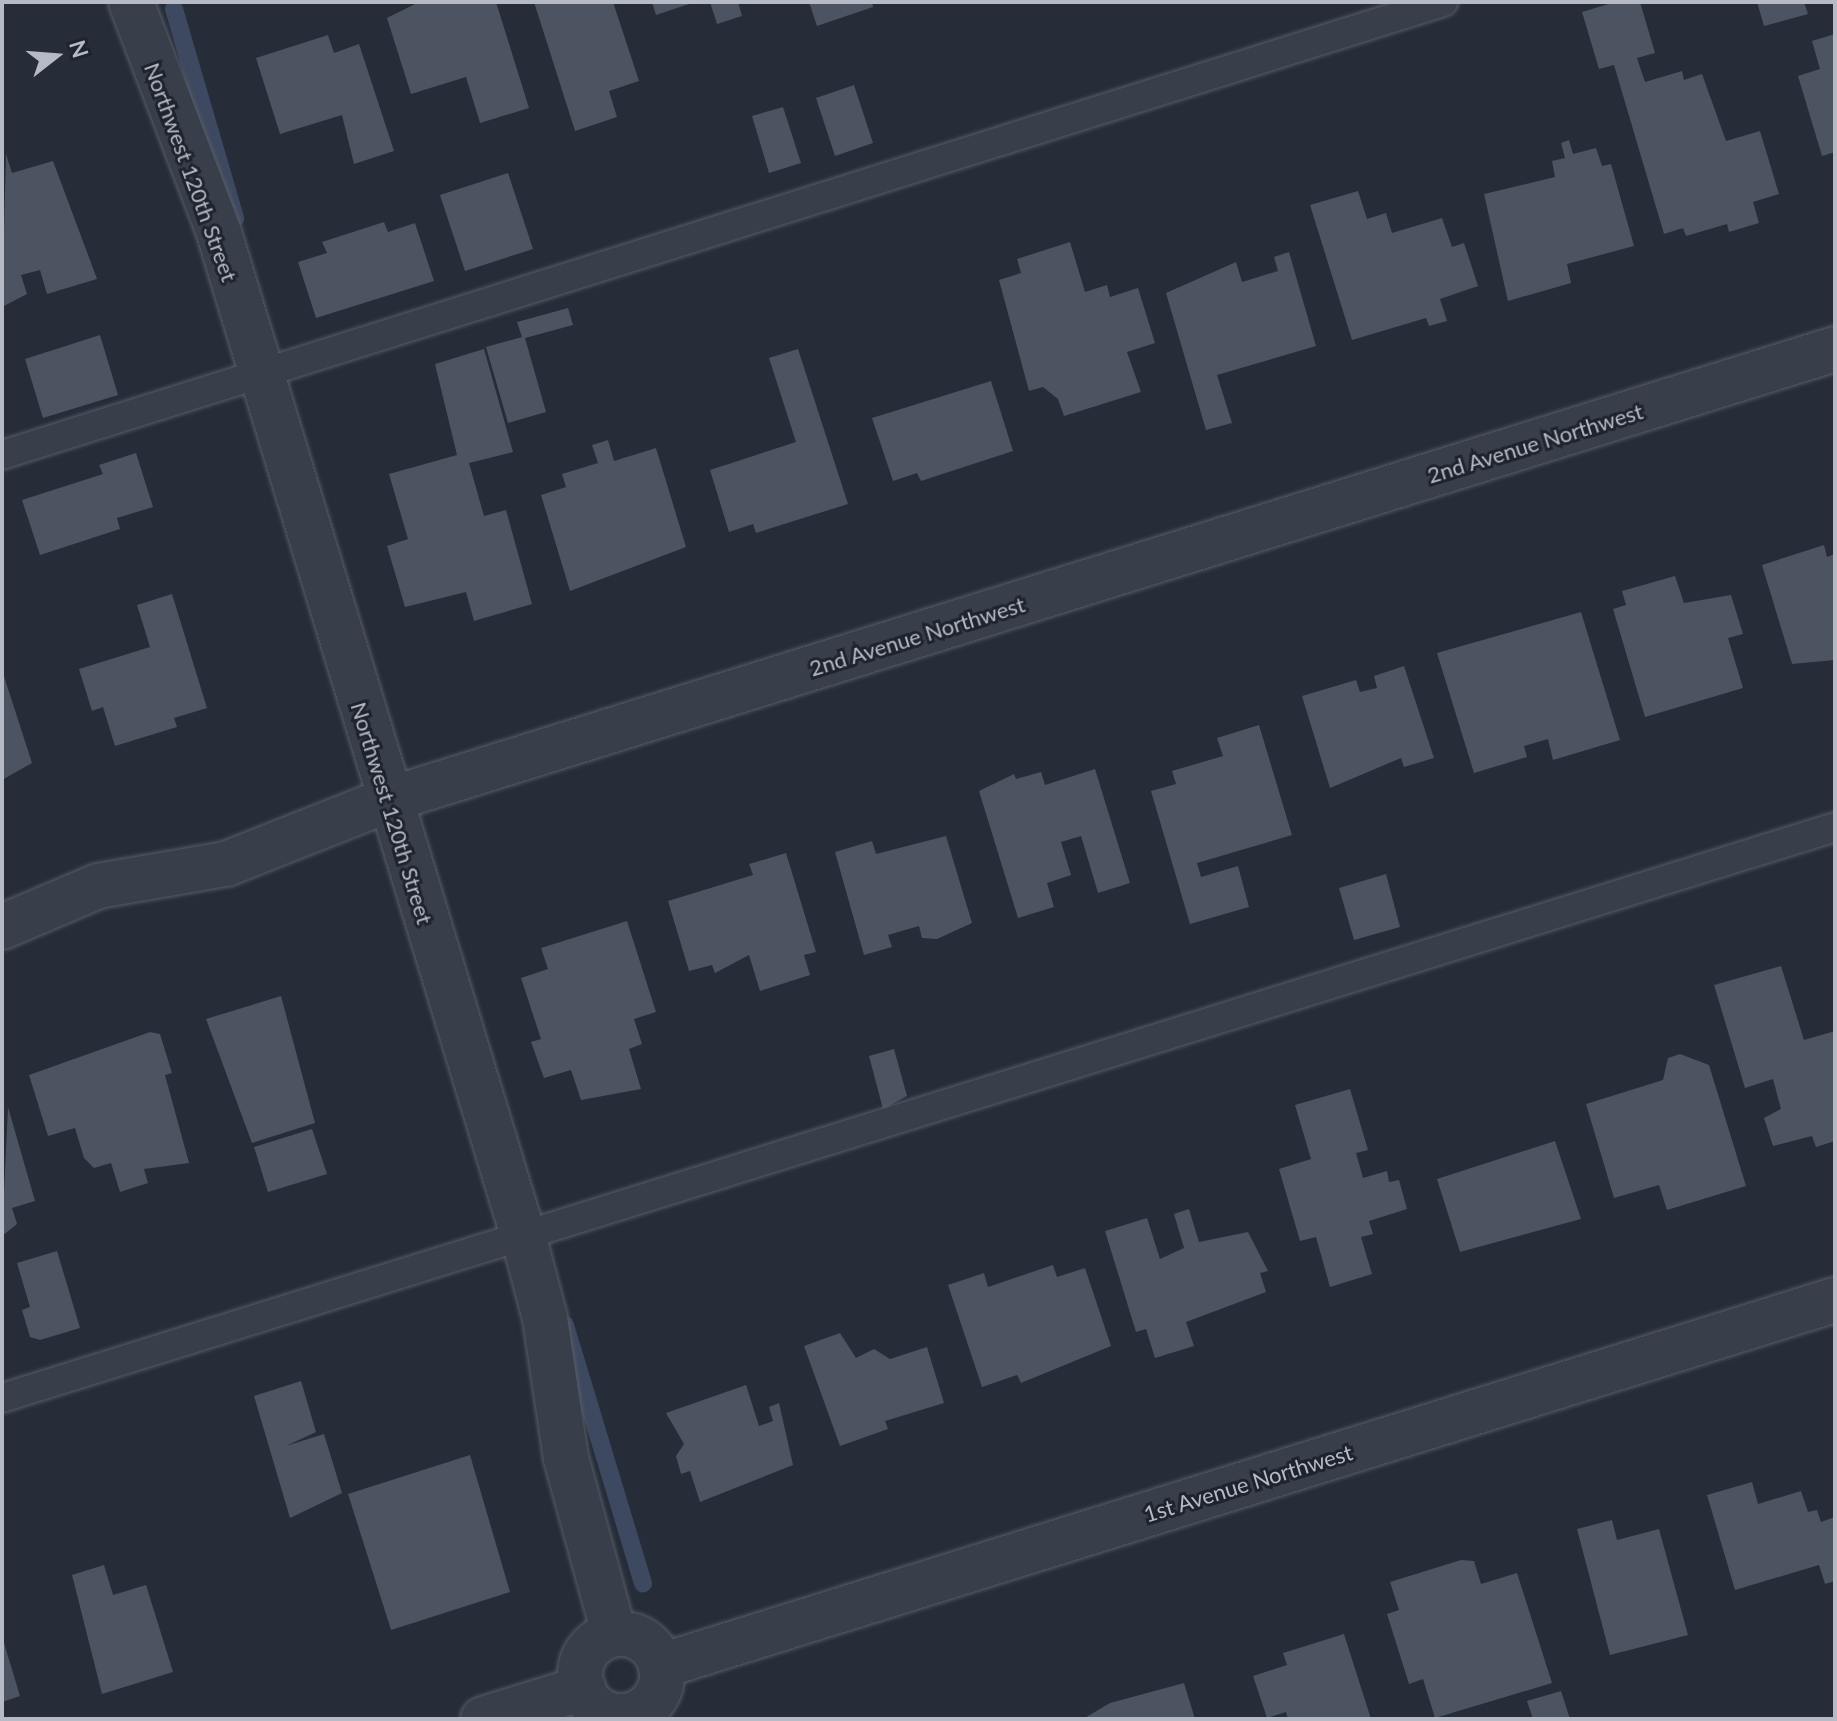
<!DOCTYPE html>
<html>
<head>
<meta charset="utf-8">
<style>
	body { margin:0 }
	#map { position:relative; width:1837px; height:1721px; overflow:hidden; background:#262d39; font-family:Lato,sans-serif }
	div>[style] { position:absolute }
	.stream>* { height:18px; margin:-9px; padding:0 9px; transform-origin:9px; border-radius:9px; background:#3d4960 }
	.building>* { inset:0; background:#4c5361 }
	.roads { filter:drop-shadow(0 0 2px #575d67) drop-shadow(0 0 2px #575d67) }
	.service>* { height:28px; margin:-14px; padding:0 14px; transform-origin:14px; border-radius:14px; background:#393f4a }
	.minor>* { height:44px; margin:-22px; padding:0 22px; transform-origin:22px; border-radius:22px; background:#393f4a }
	.minor>.ring { margin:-22px; padding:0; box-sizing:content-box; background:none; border:44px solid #393f4a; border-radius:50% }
	span { translate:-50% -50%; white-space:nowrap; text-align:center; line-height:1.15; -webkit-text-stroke:6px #1e242e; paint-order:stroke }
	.street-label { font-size:22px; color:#b5bac5 }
	.frame { position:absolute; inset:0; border:4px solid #b5bac5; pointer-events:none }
	.north { position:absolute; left:16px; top:16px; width:80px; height:80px; -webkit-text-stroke:6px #1e242e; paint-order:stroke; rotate:73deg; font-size:22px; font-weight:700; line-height:32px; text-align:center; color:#b5bac5 }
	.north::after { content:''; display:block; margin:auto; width:28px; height:36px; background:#b5bac5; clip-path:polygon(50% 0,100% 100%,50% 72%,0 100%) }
</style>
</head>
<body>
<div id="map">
	<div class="stream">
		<i style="left:174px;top:9px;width:218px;rotate:73.7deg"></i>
		<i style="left:565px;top:1325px;width:270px;rotate:73.2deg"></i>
	</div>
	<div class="building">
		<i style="clip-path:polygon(419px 2px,496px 2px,529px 108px,480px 123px,466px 77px,411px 94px,387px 18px)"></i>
		<i style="clip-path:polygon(534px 2px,613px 2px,639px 81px,609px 91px,617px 117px,575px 131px)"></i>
		<i style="clip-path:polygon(652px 2px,688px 2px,689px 4px,656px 15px)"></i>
		<i style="clip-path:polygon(710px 2px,738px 2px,742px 16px,717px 24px)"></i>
		<i style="clip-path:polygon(809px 2px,872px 2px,873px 7px,817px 26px)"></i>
		<i style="clip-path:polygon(1615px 2px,1640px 2px,1655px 53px,1637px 58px,1645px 82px,1682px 71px,1684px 80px,1702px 74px,1726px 141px,1760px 131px,1779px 194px,1753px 202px,1759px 223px,1729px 232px,1727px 224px,1686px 236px,1683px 228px,1664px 234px,1614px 65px,1599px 69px,1582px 12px)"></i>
		<i style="clip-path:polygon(1757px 2px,1804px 2px,1808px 14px,1764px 26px)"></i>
		<i style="clip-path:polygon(1835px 34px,1835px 152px,1822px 156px,1798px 76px,1820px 69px,1812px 41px)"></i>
		<i style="clip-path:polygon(328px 35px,334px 53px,359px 44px,394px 151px,354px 164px,342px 115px,280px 134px,256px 58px)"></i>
		<i style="clip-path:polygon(854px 85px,873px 143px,835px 156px,816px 98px)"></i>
		<i style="clip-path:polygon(783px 107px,801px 163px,769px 173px,752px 116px)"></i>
		<i style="clip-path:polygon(1569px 140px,1573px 154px,1596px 148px,1602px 166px,1611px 164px,1634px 246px,1567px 264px,1571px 283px,1508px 301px,1484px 194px,1555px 177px,1552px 161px,1565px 158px,1561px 143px)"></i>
		<i style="clip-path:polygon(6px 154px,12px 173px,53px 161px,97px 279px,47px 294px,40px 270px,21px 275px,27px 294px,2px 307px)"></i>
		<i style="clip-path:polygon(508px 173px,533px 249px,465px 271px,440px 195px)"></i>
		<i style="clip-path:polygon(1358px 191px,1367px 219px,1386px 213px,1392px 233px,1442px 218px,1452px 247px,1464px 243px,1478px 286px,1440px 299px,1447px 321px,1429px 326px,1426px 318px,1352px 340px,1310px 205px)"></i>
		<i style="clip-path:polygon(384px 222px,388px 232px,415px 223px,434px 281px,316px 318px,298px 262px,327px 253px,322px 242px)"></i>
		<i style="clip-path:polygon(1070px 242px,1085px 292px,1107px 285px,1110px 297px,1138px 288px,1155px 343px,1127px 352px,1141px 392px,1064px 416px,1058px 399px,1043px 387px,1029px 391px,999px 280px,1021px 273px,1017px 259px)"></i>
		<i style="clip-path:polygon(1289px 252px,1316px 346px,1217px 375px,1232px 423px,1206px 430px,1166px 293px,1236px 262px,1242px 282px,1278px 271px,1274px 257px)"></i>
		<i style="clip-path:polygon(568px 308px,573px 325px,525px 338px,546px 412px,508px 423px,486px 347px,522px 337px,517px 322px)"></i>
		<i style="clip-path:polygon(100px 335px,118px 395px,43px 418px,25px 359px)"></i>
		<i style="clip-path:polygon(484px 349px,513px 452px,469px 463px,484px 516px,506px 510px,532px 604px,474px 621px,466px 592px,405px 607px,387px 546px,408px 539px,389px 474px,457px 455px,435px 364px)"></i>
		<i style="clip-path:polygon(798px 349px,848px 504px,756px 533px,753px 524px,729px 532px,710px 470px,796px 442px,769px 358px)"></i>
		<i style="clip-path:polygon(991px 381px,1013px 451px,921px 481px,917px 473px,893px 481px,872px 418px)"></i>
		<i style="clip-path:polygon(608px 440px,614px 461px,656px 448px,686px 547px,570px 591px,541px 495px,566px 487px,562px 474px,598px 463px,592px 445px)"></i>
		<i style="clip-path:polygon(136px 453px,153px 507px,117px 518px,120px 529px,40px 555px,22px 500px,103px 474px,99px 465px)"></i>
		<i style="clip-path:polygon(1824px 545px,1827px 557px,1835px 554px,1835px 660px,1792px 664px,1762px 565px)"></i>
		<i style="clip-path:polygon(1675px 576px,1684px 603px,1731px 595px,1743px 634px,1728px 638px,1743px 688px,1645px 717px,1613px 609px,1626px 605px,1622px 591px)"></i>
		<i style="clip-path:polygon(172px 594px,207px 708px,174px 718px,177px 727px,115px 746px,103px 707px,92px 711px,79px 669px,150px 647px,137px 605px)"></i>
		<i style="clip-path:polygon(1581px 612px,1620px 740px,1553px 760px,1548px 739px,1524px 746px,1527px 757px,1474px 773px,1437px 653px)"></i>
		<i style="clip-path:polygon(1404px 666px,1434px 758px,1404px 767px,1401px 758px,1330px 788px,1302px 696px,1356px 680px,1360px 692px,1377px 688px,1374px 676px)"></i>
		<i style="clip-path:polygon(2px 670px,32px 763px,2px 780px)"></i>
		<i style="clip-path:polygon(1259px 725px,1292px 835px,1197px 863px,1201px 877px,1238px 866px,1249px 907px,1190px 924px,1151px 791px,1176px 784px,1172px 771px,1223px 756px,1217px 738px)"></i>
		<i style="clip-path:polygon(1095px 769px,1130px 883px,1098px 893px,1081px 836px,1061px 842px,1071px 875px,1047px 883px,1054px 907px,1018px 918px,979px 791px,1014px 774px,1016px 779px,1041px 772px,1045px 785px)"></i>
		<i style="clip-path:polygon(946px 836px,972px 923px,937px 939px,922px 938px,919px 926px,888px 935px,892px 947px,864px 955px,835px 852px,872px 841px,876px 854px)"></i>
		<i style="clip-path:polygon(786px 853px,816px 952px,804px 955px,810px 975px,760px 991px,749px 955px,715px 973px,712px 965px,689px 971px,668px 901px,753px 875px,749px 864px)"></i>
		<i style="clip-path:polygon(1386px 874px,1400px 927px,1354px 940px,1339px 888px)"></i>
		<i style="clip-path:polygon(627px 921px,656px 1012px,634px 1019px,642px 1044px,629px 1049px,641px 1089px,581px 1100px,571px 1070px,544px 1078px,531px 1042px,541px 1039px,521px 978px,548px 969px,541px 948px)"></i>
		<i style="clip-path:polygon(1781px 966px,1804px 1040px,1835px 1031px,1835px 1141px,1816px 1147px,1812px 1136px,1773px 1146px,1764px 1118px,1781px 1109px,1773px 1079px,1745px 1088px,1714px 985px)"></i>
		<i style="clip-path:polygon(281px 996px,315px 1123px,252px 1143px,206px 1019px)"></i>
		<i style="clip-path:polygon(150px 1032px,160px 1034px,172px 1073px,165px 1075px,189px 1163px,144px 1169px,148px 1183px,120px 1192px,111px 1163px,94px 1168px,84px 1158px,75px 1128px,48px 1136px,29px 1075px)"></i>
		<i style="clip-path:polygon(894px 1049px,907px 1096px,883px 1109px,869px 1056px)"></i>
		<i style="clip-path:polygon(1680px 1054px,1709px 1065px,1746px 1186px,1667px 1210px,1659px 1185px,1614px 1198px,1586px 1104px,1663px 1080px,1668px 1058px)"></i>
		<i style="clip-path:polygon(1350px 1089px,1368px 1150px,1356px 1153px,1363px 1178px,1387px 1171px,1389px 1182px,1399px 1180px,1407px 1209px,1369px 1221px,1373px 1234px,1361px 1237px,1372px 1274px,1330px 1287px,1316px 1237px,1300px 1241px,1279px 1169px,1311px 1159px,1295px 1105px)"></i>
		<i style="clip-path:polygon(8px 1107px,35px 1201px,12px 1208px,17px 1224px,2px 1236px)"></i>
		<i style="clip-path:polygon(312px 1129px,327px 1174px,268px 1192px,254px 1147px)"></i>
		<i style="clip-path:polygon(1555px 1141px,1581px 1219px,1460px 1252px,1437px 1179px)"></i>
		<i style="clip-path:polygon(1189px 1209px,1199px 1242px,1248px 1232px,1268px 1271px,1260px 1273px,1266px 1292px,1186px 1322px,1194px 1346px,1155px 1358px,1146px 1329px,1136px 1332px,1105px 1231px,1147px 1218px,1160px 1259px,1184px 1248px,1174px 1214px)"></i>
		<i style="clip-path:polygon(57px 1251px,80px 1328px,40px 1340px,30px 1337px,22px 1310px,30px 1307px,17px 1263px)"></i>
		<i style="clip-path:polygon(1053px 1265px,1057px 1277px,1085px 1268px,1111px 1346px,1021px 1383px,1017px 1375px,982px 1387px,948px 1285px,984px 1273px,988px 1287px)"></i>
		<i style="clip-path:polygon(840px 1333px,856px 1358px,874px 1349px,890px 1359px,927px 1347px,944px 1403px,885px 1421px,888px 1429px,840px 1446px,804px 1346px)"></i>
		<i style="clip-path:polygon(301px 1381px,316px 1432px,286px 1446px,324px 1434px,342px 1493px,290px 1518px,254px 1396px)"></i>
		<i style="clip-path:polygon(746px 1385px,759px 1426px,773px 1421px,769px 1407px,779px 1403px,793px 1465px,700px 1502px,690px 1471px,681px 1474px,676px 1456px,684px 1444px,666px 1413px)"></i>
		<i style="clip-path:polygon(470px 1455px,510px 1592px,391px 1630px,348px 1494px)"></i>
		<i style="clip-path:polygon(1752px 1482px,1758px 1504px,1801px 1491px,1808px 1512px,1817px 1510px,1821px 1522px,1835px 1517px,1835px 1581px,1825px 1584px,1819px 1565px,1735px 1590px,1707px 1495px)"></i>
		<i style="clip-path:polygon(1612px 1520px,1617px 1540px,1659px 1529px,1688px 1635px,1610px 1655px,1577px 1529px)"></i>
		<i style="clip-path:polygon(1461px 1560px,1474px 1561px,1481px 1584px,1517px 1573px,1552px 1683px,1435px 1718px,1423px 1679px,1409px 1684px,1387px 1614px,1399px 1610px,1390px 1582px)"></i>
		<i style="clip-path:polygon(104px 1565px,113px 1595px,146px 1585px,173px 1672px,102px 1694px,72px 1575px)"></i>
		<i style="clip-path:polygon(1344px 1634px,1371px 1719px,1288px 1719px,1286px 1712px,1267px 1718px,1253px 1676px,1287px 1665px,1283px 1653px)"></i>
		<i style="clip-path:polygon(2px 1636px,20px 1696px,2px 1702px)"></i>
		<i style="clip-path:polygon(1184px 1683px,1195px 1719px,1083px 1719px,1110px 1703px)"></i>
		<i style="clip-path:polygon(1561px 1691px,1570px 1719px,1533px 1719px,1527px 1701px)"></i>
	</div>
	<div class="roads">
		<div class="service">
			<i style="left:2px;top:455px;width:1511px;rotate:-17.45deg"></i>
			<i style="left:2px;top:1398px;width:1920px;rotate:-17.3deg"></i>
		</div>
		<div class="minor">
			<i style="left:131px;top:2px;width:247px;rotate:69.1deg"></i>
			<i style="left:219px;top:233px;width:1047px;rotate:73.12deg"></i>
			<i style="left:523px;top:1235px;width:86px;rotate:75.2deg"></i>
			<i style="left:545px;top:1318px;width:142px;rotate:81.5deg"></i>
			<i style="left:566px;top:1458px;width:182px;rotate:74.7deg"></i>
			<i style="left:2px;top:927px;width:104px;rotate:-23.1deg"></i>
			<i style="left:98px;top:886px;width:130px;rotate:-9.8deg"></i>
			<i style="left:226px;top:864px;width:174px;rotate:-21.6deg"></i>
			<i style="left:388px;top:800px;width:1516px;rotate:-17.31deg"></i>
			<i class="ring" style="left:580px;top:1634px;width:38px;height:38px"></i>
			<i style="left:661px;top:1666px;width:1230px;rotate:-17.32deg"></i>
			<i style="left:483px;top:1719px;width:105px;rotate:-17.2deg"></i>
		</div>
	</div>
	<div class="street-label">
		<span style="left:191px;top:172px;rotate:70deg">Northwest 120th Street</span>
		<span style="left:1535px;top:443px;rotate:-17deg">2nd Avenue Northwest</span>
		<span style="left:917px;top:636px;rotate:-17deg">2nd Avenue Northwest</span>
		<span style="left:392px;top:813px;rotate:73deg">Northwest 120th Street</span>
		<span style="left:1248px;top:1483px;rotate:-17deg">1st Avenue Northwest</span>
	</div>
	<div class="frame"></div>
	<div class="north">N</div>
</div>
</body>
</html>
